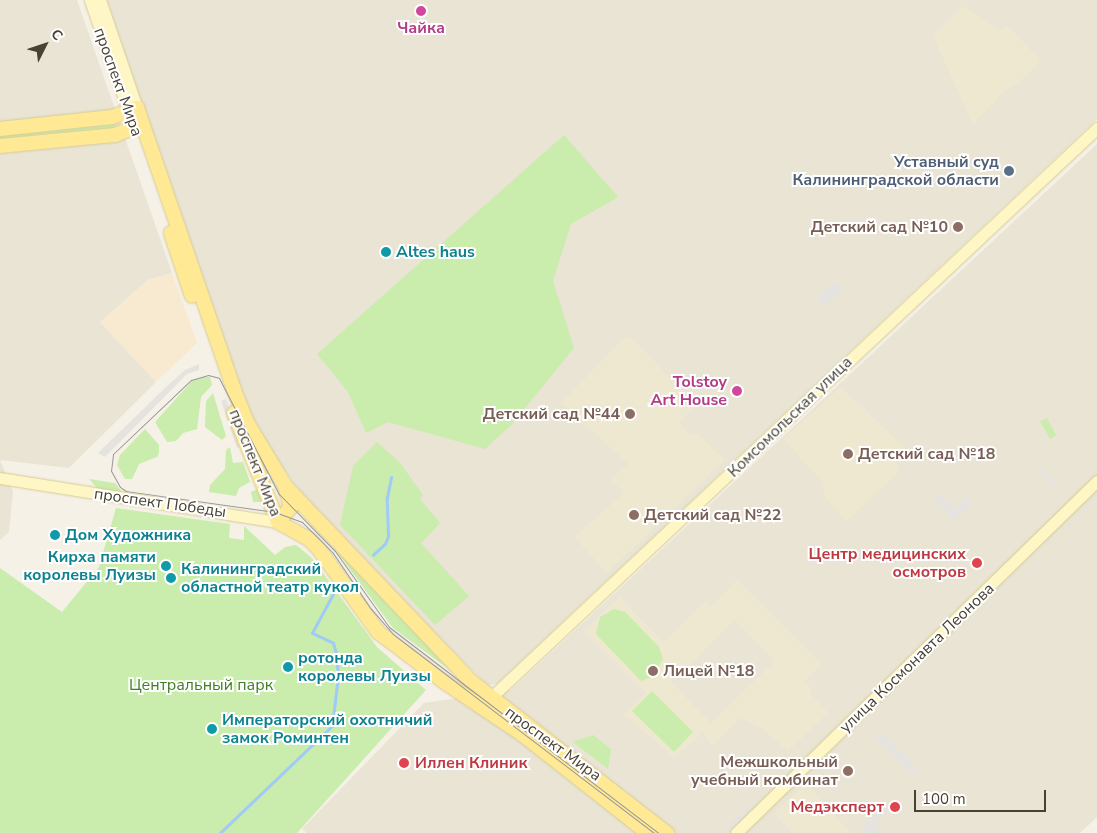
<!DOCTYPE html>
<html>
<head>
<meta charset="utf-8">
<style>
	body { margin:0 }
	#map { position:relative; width:1097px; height:833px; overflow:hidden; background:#f5f1e7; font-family:"Nunito Sans",sans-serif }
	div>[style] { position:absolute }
	.residential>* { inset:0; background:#e9e4d4 }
	.commercial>* { inset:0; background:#f8ead0 }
	.education>* { inset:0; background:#efe8d0 }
	.green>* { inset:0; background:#caecac }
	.parking>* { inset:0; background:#e5e3df }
	.stream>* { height:2.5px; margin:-1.25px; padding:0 1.25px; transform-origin:1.25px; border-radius:1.25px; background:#9fcbf6 }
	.roads { filter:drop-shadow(0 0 1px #d8cb93) drop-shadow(0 0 1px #d8cb93) }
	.secondary>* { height:11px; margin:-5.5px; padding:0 5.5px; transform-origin:5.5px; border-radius:5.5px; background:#fff6c6 }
	.primary>* { height:14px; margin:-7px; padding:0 7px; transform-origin:7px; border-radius:7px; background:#ffe995 }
	.tram>* { height:1px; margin:-0.5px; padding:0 0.5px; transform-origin:0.5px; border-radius:0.5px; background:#979797 }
	.dots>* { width:14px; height:14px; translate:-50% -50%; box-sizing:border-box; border:2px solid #fff; border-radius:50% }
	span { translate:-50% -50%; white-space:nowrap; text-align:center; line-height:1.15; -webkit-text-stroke:4px #fff; paint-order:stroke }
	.hotel-label { font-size:16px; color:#b23c85; font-weight:700 }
	.right { translate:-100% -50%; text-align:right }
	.street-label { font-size:16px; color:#484235 }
	.service-label { font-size:16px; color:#4e5e75; font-weight:700 }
	.education-label { font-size:16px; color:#785e54; font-weight:700 }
	.left { translate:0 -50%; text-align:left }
	.culture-label { font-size:16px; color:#0d838f; font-weight:700 }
	.health-label { font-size:16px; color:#be3a42; font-weight:700 }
	.park-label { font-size:16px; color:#3f7f23 }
	.north { position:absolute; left:20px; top:20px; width:50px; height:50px; -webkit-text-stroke:4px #fff; paint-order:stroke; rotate:49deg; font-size:14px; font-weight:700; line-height:20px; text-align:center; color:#484235 }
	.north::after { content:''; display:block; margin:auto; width:18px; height:22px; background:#484235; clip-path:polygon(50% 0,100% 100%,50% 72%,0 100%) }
	.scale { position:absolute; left:914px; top:790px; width:132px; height:22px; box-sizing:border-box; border:2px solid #484235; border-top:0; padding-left:6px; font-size:15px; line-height:18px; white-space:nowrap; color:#484235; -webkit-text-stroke:4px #fff; paint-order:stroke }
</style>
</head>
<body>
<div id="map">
	<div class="residential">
		<i style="clip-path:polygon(0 0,77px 0,172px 273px,148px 280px,100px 322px,156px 382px,69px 468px,0 460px,13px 492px,9px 532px,0 540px)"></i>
		<i style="clip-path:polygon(107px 0,1097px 0,1097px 119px,497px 684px,487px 685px,314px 512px,261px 436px,230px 370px)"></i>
		<i style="clip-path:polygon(1097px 144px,1097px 817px,1080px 833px,307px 833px,302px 829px,424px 703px,511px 690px)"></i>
	</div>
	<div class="commercial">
		<i style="clip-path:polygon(172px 273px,197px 343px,156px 382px,100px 322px,148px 280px)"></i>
	</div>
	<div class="education">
		<i style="clip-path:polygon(963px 6px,1001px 30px,1008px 26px,1041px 61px,1018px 83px,1006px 89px,973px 124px,933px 36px)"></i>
		<i style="clip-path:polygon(626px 336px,634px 340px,696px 406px,678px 422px,689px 434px,698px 434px,725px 460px,607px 573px,574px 537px,624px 493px,611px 479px,629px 464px,561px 403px)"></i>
		<i style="clip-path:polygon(841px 387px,905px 448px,895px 460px,900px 470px,847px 521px,824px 496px,822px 481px,783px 439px)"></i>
		<i style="clip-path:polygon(evenodd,737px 580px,822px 665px,805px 681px,811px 688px,811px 694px,828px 713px,788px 751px,760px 727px,740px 718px,713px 746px,703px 733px,674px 757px,624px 715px,646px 693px,584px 631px,620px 597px,664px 642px,705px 601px,712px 606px,737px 580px,735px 620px,775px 661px,711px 723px,671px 682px,735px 620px)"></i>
		<i style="clip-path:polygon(806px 783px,851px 833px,793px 833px,774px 813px)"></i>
	</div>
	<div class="green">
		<i style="clip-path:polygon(114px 119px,117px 131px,0 145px,0 133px)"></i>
		<i style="clip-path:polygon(564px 135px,618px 197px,571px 224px,553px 281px,574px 348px,511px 425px,485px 449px,388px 422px,366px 433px,348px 392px,317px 354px)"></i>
		<i style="clip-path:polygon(202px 377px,210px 377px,212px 385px,201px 397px,197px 429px,183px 433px,176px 441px,167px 442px,155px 422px,192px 381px)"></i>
		<i style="clip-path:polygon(213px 393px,226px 436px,222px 440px,205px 427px,206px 401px)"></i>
		<i style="clip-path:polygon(1047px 418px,1056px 435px,1050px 439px,1040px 421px)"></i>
		<i style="clip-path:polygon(145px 429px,159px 445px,159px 453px,157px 457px,139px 464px,132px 479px,125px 479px,117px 465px,120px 455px)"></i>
		<i style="clip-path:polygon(377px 442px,400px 463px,423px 495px,420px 499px,440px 523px,421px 543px,469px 596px,435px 625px,340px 525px,353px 466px)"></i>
		<i style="clip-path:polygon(230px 447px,233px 463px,243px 462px,250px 482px,239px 488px,236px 496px,209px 492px,210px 485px,225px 469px,226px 450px)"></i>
		<i style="clip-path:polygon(89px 479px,115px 483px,122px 492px,98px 489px)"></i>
		<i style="clip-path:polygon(260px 488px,265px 502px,253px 502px,251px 492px)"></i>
		<i style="clip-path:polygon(116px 508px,230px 524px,229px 538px,244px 540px,244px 526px,275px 555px,285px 547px,296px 545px,312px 558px,377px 647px,426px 690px,297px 833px,0 833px,0 568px,62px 612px,99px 567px)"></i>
		<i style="clip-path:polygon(340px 550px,388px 605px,466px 682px,393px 628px,337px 552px)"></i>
		<i style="clip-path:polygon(614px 609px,625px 612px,659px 647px,663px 659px,652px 677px,641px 681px,596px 634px,600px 617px)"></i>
		<i style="clip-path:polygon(652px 691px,693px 732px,674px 752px,632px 711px)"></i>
		<i style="clip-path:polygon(593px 735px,611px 749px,608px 769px,573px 742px)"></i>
	</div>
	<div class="parking">
		<i style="clip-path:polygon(836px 281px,843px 289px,824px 306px,817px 298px)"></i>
		<i style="clip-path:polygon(199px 364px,199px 370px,187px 374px,105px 457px,98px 453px,166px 387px,185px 370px)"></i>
		<i style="clip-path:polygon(226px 399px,242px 446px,237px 448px,221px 401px)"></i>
		<i style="clip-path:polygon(1042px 468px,1058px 486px,1055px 488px,1039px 470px)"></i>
		<i style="clip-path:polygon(940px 494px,954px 509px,967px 497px,972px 502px,953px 520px,934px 499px)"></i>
		<i style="clip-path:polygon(472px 709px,515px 736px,511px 740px)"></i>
		<i style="clip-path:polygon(879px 731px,917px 768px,912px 774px,874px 736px)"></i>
		<i style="clip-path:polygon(753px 803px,757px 807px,730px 833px,726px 828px)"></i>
		<i style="clip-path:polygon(887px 804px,890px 808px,875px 824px,882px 833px,866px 833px,861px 827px)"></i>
	</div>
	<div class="stream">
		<i style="left:373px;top:555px;width:16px;rotate:-43deg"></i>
		<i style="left:385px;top:544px;width:9px;rotate:-69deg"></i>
		<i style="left:388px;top:536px;width:38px;rotate:-92deg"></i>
		<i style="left:387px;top:498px;width:21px;rotate:-79deg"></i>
		<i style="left:220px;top:833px;width:155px;rotate:-43.7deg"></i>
		<i style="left:332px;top:726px;width:50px;rotate:-83.2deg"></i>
		<i style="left:338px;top:676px;width:22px;rotate:-95deg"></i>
		<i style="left:336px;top:654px;width:11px;rotate:-105deg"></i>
		<i style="left:333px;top:643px;width:23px;rotate:-155deg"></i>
		<i style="left:312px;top:633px;width:44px;rotate:-61.7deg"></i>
	</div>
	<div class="roads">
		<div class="secondary">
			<i style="left:90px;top:0;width:135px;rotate:71deg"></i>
			<i style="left:100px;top:0;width:114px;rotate:71.1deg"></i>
			<i style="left:0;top:478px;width:281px;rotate:9deg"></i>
			<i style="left:485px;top:703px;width:840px;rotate:-43.21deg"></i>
			<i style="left:736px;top:833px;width:504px;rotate:-44.28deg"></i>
		</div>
		<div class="primary">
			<i style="left:0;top:129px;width:113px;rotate:-6.1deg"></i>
			<i style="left:112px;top:117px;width:27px;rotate:-20deg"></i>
			<i style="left:137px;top:108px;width:298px;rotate:71deg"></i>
			<i style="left:234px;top:390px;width:37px;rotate:68deg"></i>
			<i style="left:248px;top:424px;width:74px;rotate:58.9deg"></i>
			<i style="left:286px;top:487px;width:269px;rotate:46.4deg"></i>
			<i style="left:472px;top:682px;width:247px;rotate:37.8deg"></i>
			<i style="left:0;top:146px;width:116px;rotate:-5.5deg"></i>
			<i style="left:115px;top:135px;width:29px;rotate:-22deg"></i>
			<i style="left:171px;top:233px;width:66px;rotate:71.6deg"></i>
			<i style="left:234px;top:413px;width:118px;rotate:68deg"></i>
			<i style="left:278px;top:522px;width:35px;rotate:29deg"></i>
			<i style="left:309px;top:539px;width:13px;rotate:45deg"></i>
			<i style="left:318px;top:548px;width:103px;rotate:54.5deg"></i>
			<i style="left:378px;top:632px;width:81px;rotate:37deg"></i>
			<i style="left:443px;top:681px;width:95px;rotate:33.9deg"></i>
			<i style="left:522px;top:734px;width:160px;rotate:38.2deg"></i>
			<i style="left:278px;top:522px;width:20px;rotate:-49deg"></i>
			<i style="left:291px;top:507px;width:19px;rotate:-106deg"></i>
		</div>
	</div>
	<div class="tram">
		<i style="left:654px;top:833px;width:328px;rotate:-142.7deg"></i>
		<i style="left:393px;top:634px;width:33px;rotate:-131deg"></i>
		<i style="left:371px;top:609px;width:68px;rotate:-124.2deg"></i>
		<i style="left:333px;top:553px;width:44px;rotate:-135deg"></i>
		<i style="left:302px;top:522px;width:29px;rotate:-160deg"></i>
		<i style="left:275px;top:512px;width:150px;rotate:-172deg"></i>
		<i style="left:126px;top:491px;width:7px;rotate:-146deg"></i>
		<i style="left:120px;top:487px;width:18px;rotate:-119deg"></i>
		<i style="left:111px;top:471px;width:17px;rotate:-83deg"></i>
		<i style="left:113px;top:454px;width:108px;rotate:-43.5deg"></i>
		<i style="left:191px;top:380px;width:18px;rotate:-16deg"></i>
		<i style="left:208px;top:375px;width:11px;rotate:15deg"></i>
		<i style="left:219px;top:378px;width:131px;rotate:62.7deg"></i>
		<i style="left:279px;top:494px;width:80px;rotate:45.5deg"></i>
		<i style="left:335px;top:551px;width:93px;rotate:54.6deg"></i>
		<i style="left:389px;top:627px;width:339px;rotate:37.4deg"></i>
	</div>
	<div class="dots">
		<i style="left:421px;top:11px;background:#d1479c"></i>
		<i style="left:1009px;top:171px;background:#5c6f8a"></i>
		<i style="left:958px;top:227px;background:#8d6e63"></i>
		<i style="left:386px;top:252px;background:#0f9aa8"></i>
		<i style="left:737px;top:391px;background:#d1479c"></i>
		<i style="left:630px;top:414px;background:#8d6e63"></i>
		<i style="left:848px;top:454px;background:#8d6e63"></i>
		<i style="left:634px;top:515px;background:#8d6e63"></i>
		<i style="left:55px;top:535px;background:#0f9aa8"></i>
		<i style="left:977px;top:563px;background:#e0444e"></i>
		<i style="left:166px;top:566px;background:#0f9aa8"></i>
		<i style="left:171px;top:578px;background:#0f9aa8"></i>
		<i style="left:288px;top:667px;background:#0f9aa8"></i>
		<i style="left:653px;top:671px;background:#8d6e63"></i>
		<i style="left:212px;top:729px;background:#0f9aa8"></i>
		<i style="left:404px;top:763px;background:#e0444e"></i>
		<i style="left:848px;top:771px;background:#8d6e63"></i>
		<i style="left:895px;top:807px;background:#e0444e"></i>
	</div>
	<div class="hotel-label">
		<span style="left:421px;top:28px">Чайка</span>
		<span class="right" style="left:727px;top:391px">Tolstoy<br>Art House</span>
	</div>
	<div class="street-label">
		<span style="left:118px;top:82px;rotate:70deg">проспект Мира</span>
		<span style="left:790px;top:417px;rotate:-44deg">Комсомольская улица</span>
		<span style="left:255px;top:463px;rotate:68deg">проспект Мира</span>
		<span style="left:160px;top:503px;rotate:8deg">проспект Победы</span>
		<span style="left:917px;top:658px;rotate:-44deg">улица Космонавта Леонова</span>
		<span style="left:553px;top:744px;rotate:36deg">проспект Мира</span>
	</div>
	<div class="service-label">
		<span class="right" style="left:999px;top:171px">Уставный суд<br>Калининградской области</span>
	</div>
	<div class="education-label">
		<span class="right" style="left:948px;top:227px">Детский сад №10</span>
		<span class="right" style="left:620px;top:414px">Детский сад №44</span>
		<span class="left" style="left:858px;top:454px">Детский сад №18</span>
		<span class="left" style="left:644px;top:515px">Детский сад №22</span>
		<span class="left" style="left:663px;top:671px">Лицей №18</span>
		<span class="right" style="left:838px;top:771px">Межшкольный<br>учебный комбинат</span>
	</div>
	<div class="culture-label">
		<span class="left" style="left:396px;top:252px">Altes haus</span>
		<span class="left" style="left:65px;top:535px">Дом Художника</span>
		<span class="right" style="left:156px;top:566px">Кирха памяти<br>королевы Луизы</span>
		<span class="left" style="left:181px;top:578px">Калининградский<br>областной театр кукол</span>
		<span class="left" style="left:298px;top:667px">ротонда<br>королевы Луизы</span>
		<span class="left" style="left:222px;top:729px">Императорский охотничий<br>замок Роминтен</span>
	</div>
	<div class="health-label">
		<span class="right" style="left:966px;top:563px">Центр медицинских<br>осмотров</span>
		<span class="left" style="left:415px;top:763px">Иллен Клиник</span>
		<span class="right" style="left:884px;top:807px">Медэксперт</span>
	</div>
	<div class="park-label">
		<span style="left:201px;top:685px">Центральный парк</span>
	</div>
	<div class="north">С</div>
	<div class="scale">100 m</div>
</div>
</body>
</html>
